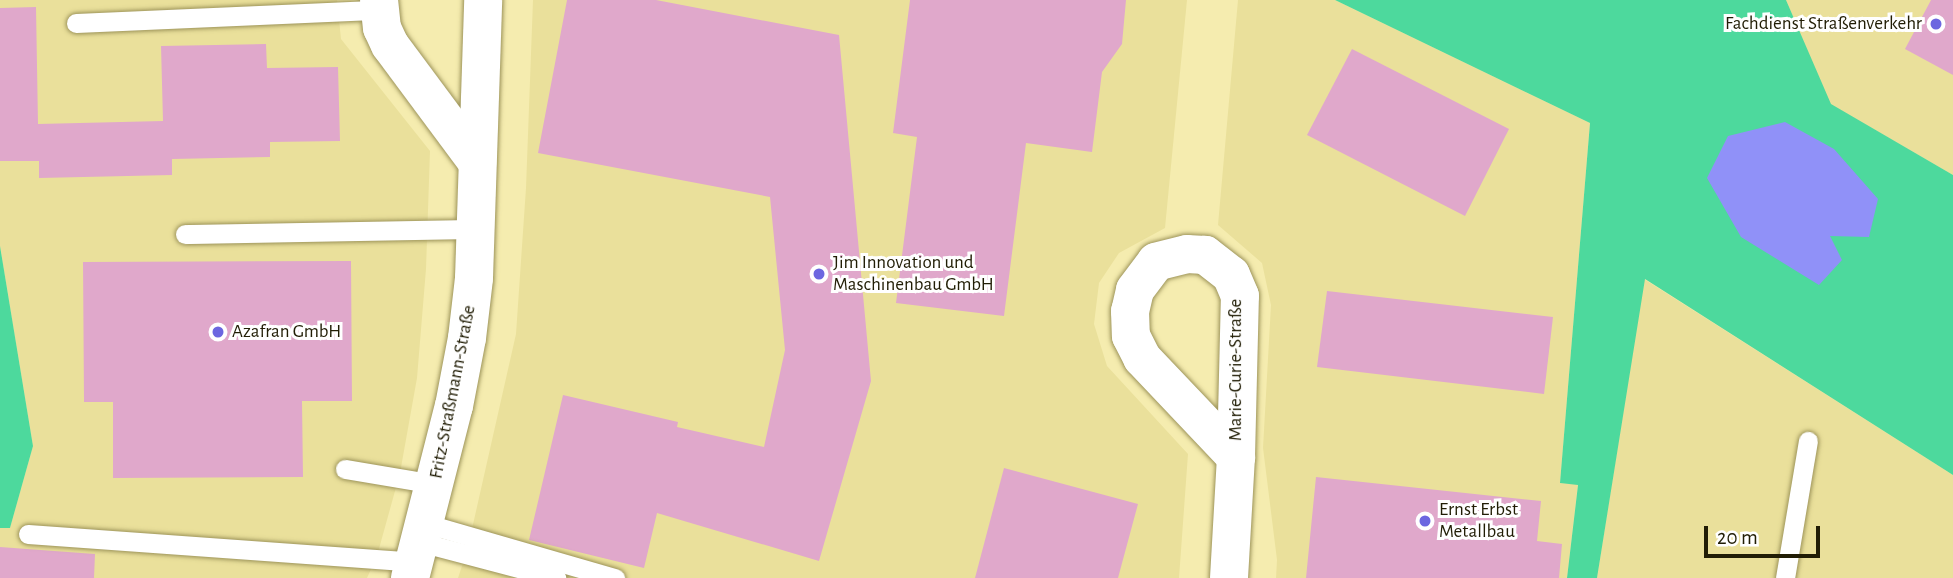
<!DOCTYPE html>
<html>
<head>
<meta charset="utf-8">
<style>
	body { margin:0 }
	#map { position:relative; width:1953px; height:578px; overflow:hidden; background:#f5ecaf; font-family:"Alegreya Sans",sans-serif }
	div>[style] { position:absolute }
	.built>* { inset:0; background:#eae09b }
	.forest>* { inset:0; background:#4dd99d }
	.water>* { inset:0; background:#9091f8 }
	.building>* { inset:0; background:#e0a8cb }
	.roads { filter:drop-shadow(0 0 2px #9d945a) drop-shadow(0 0 2px #9d945a) }
	.lane>* { height:19px; margin:-9.5px; padding:0 9.5px; transform-origin:9.5px; border-radius:9.5px; background:#fff }
	.street>* { height:38px; margin:-19px; padding:0 19px; transform-origin:19px; border-radius:19px; background:#fff }
	.dots>* { width:19px; height:19px; translate:-50% -50%; box-sizing:border-box; border:4px solid #fff; border-radius:50% }
	span { translate:-50% -50%; white-space:nowrap; text-align:center; line-height:1.15; -webkit-text-stroke:6px #fff; paint-order:stroke }
	.poi-label { font-size:19px; color:#211d05 }
	.right { translate:-100% -50%; text-align:right }
	.left { translate:0 -50%; text-align:left }
	.street-label { font-size:19px; color:#211d05 }
	.scale { position:absolute; left:1704px; top:526px; width:116px; height:32px; box-sizing:border-box; border:4px solid #211d05; border-top:0; padding-left:9px; font-size:21px; line-height:24px; white-space:nowrap; color:#211d05; -webkit-text-stroke:5px #fff; paint-order:stroke }
</style>
</head>
<body>
<div id="map">
	<div class="built">
		<i style="clip-path:polygon(0 0,337px 0,341px 39px,430px 151px,426px 269px,417px 378px,400px 473px,377px 556px,367px 578px,0 578px,0 528px,10px 528px,33px 446px,0 246px)"></i>
		<i style="clip-path:polygon(533px 0,1187px 0,1165px 228px,1119px 253px,1099px 283px,1094px 324px,1107px 366px,1188px 454px,1179px 578px,458px 578px,467px 551px,516px 334px,526px 188px)"></i>
		<i style="clip-path:polygon(1238px 0,1335px 0,1590px 123px,1560px 483px,1578px 484px,1567px 578px,1276px 578px,1277px 560px,1263px 448px,1271px 305px,1262px 263px,1218px 225px)"></i>
		<i style="clip-path:polygon(1786px 0,1953px 0,1953px 175px,1830px 104px)"></i>
		<i style="clip-path:polygon(1644px 279px,1953px 475px,1953px 578px,1597px 578px)"></i>
	</div>
	<div class="forest">
		<i style="clip-path:polygon(1335px 0,1786px 0,1831px 104px,1953px 175px,1953px 475px,1645px 279px,1597px 578px,1567px 578px,1578px 485px,1560px 483px,1590px 123px)"></i>
		<i style="clip-path:polygon(0 246px,33px 446px,10px 528px,0 528px)"></i>
	</div>
	<div class="water">
		<i style="clip-path:polygon(1785px 122px,1834px 149px,1878px 199px,1869px 237px,1830px 236px,1842px 260px,1819px 285px,1741px 237px,1707px 178px,1728px 136px)"></i>
	</div>
	<div class="building">
		<i style="clip-path:polygon(567px 0,656px 0,839px 35px,871px 381px,819px 561px,657px 513px,644px 568px,529px 540px,563px 395px,678px 422px,677px 427px,764px 447px,785px 350px,770px 197px,538px 153px)"></i>
		<i style="clip-path:polygon(910px 0,1126px 0,1122px 44px,1102px 72px,1092px 152px,1026px 143px,1004px 316px,896px 303px,917px 137px,893px 133px)"></i>
		<i style="clip-path:polygon(1931px 0,1953px 0,1953px 75px,1905px 49px)"></i>
		<i style="clip-path:polygon(36px 7px,38px 124px,163px 121px,161px 46px,266px 44px,267px 68px,338px 67px,340px 141px,270px 142px,270px 157px,172px 159px,172px 175px,39px 178px,39px 161px,0 161px,0 8px)"></i>
		<i style="clip-path:polygon(1352px 49px,1509px 129px,1465px 216px,1307px 135px)"></i>
		<i style="clip-path:polygon(351px 261px,352px 401px,302px 401px,303px 477px,113px 478px,113px 402px,84px 402px,83px 262px)"></i>
		<i style="clip-path:polygon(1327px 291px,1553px 317px,1544px 394px,1317px 367px)"></i>
		<i style="clip-path:polygon(1004px 468px,1138px 504px,1118px 578px,975px 578px)"></i>
		<i style="clip-path:polygon(1316px 477px,1541px 501px,1537px 541px,1562px 544px,1559px 578px,1306px 578px)"></i>
		<i style="clip-path:polygon(0 547px,95px 554px,94px 578px,0 578px)"></i>
	</div>
	<div class="roads">
		<div class="lane">
			<i style="left:76px;top:23px;width:303px;rotate:-2.5deg"></i>
			<i style="left:185px;top:234px;width:291px;rotate:-1deg"></i>
			<i style="left:345px;top:469px;width:91px;rotate:9.5deg"></i>
			<i style="left:424px;top:523px;width:199px;rotate:16.1deg"></i>
			<i style="left:28px;top:534px;width:387px;rotate:4.1deg"></i>
			<i style="left:420px;top:542px;width:141px;rotate:14.8deg"></i>
			<i style="left:1785px;top:578px;width:139px;rotate:-80.5deg"></i>
		</div>
		<div class="street">
			<i style="left:379px;top:0;width:28px;rotate:84deg"></i>
			<i style="left:382px;top:28px;width:19px;rotate:65deg"></i>
			<i style="left:390px;top:45px;width:146px;rotate:53.4deg"></i>
			<i style="left:410px;top:578px;width:178px;rotate:-75.7deg"></i>
			<i style="left:454px;top:406px;width:69px;rotate:-79.2deg"></i>
			<i style="left:467px;top:338px;width:60px;rotate:-83.3deg"></i>
			<i style="left:474px;top:278px;width:278px;rotate:-88.1deg"></i>
			<i style="left:1229px;top:578px;width:121px;rotate:-86.7deg"></i>
			<i style="left:1236px;top:457px;width:161px;rotate:-88.6deg"></i>
			<i style="left:1240px;top:296px;width:23px;rotate:-113deg"></i>
			<i style="left:1231px;top:275px;width:33px;rotate:-142deg"></i>
			<i style="left:1205px;top:255px;width:18px;rotate:-177deg"></i>
			<i style="left:1187px;top:254px;width:32px;rotate:166deg"></i>
			<i style="left:1156px;top:262px;width:35px;rotate:127deg"></i>
			<i style="left:1135px;top:290px;width:22px;rotate:103deg"></i>
			<i style="left:1130px;top:311px;width:25px;rotate:88deg"></i>
			<i style="left:1131px;top:336px;width:25px;rotate:63deg"></i>
			<i style="left:1142px;top:358px;width:137px;rotate:46.5deg"></i>
		</div>
	</div>
	<div class="dots">
		<i style="left:1936px;top:24px;background:#6c66e0"></i>
		<i style="left:819px;top:274px;background:#6c66e0"></i>
		<i style="left:218px;top:332px;background:#6c66e0"></i>
		<i style="left:1425px;top:521px;background:#6c66e0"></i>
	</div>
	<div class="poi-label">
		<span class="right" style="left:1922px;top:24px">Fachdienst Straßenverkehr</span>
		<span class="left" style="left:833px;top:274px">Jim Innovation und<br>Maschinenbau GmbH</span>
		<span class="left" style="left:232px;top:332px">Azafran GmbH</span>
		<span class="left" style="left:1439px;top:521px">Ernst Erbst<br>Metallbau</span>
	</div>
	<div class="street-label">
		<span style="left:1236px;top:370px;rotate:-90deg">Marie-Curie-Straße</span>
		<span style="left:453px;top:392px;rotate:-79deg">Fritz-Straßmann-Straße</span>
	</div>
	<div class="scale">20 m</div>
</div>
</body>
</html>
